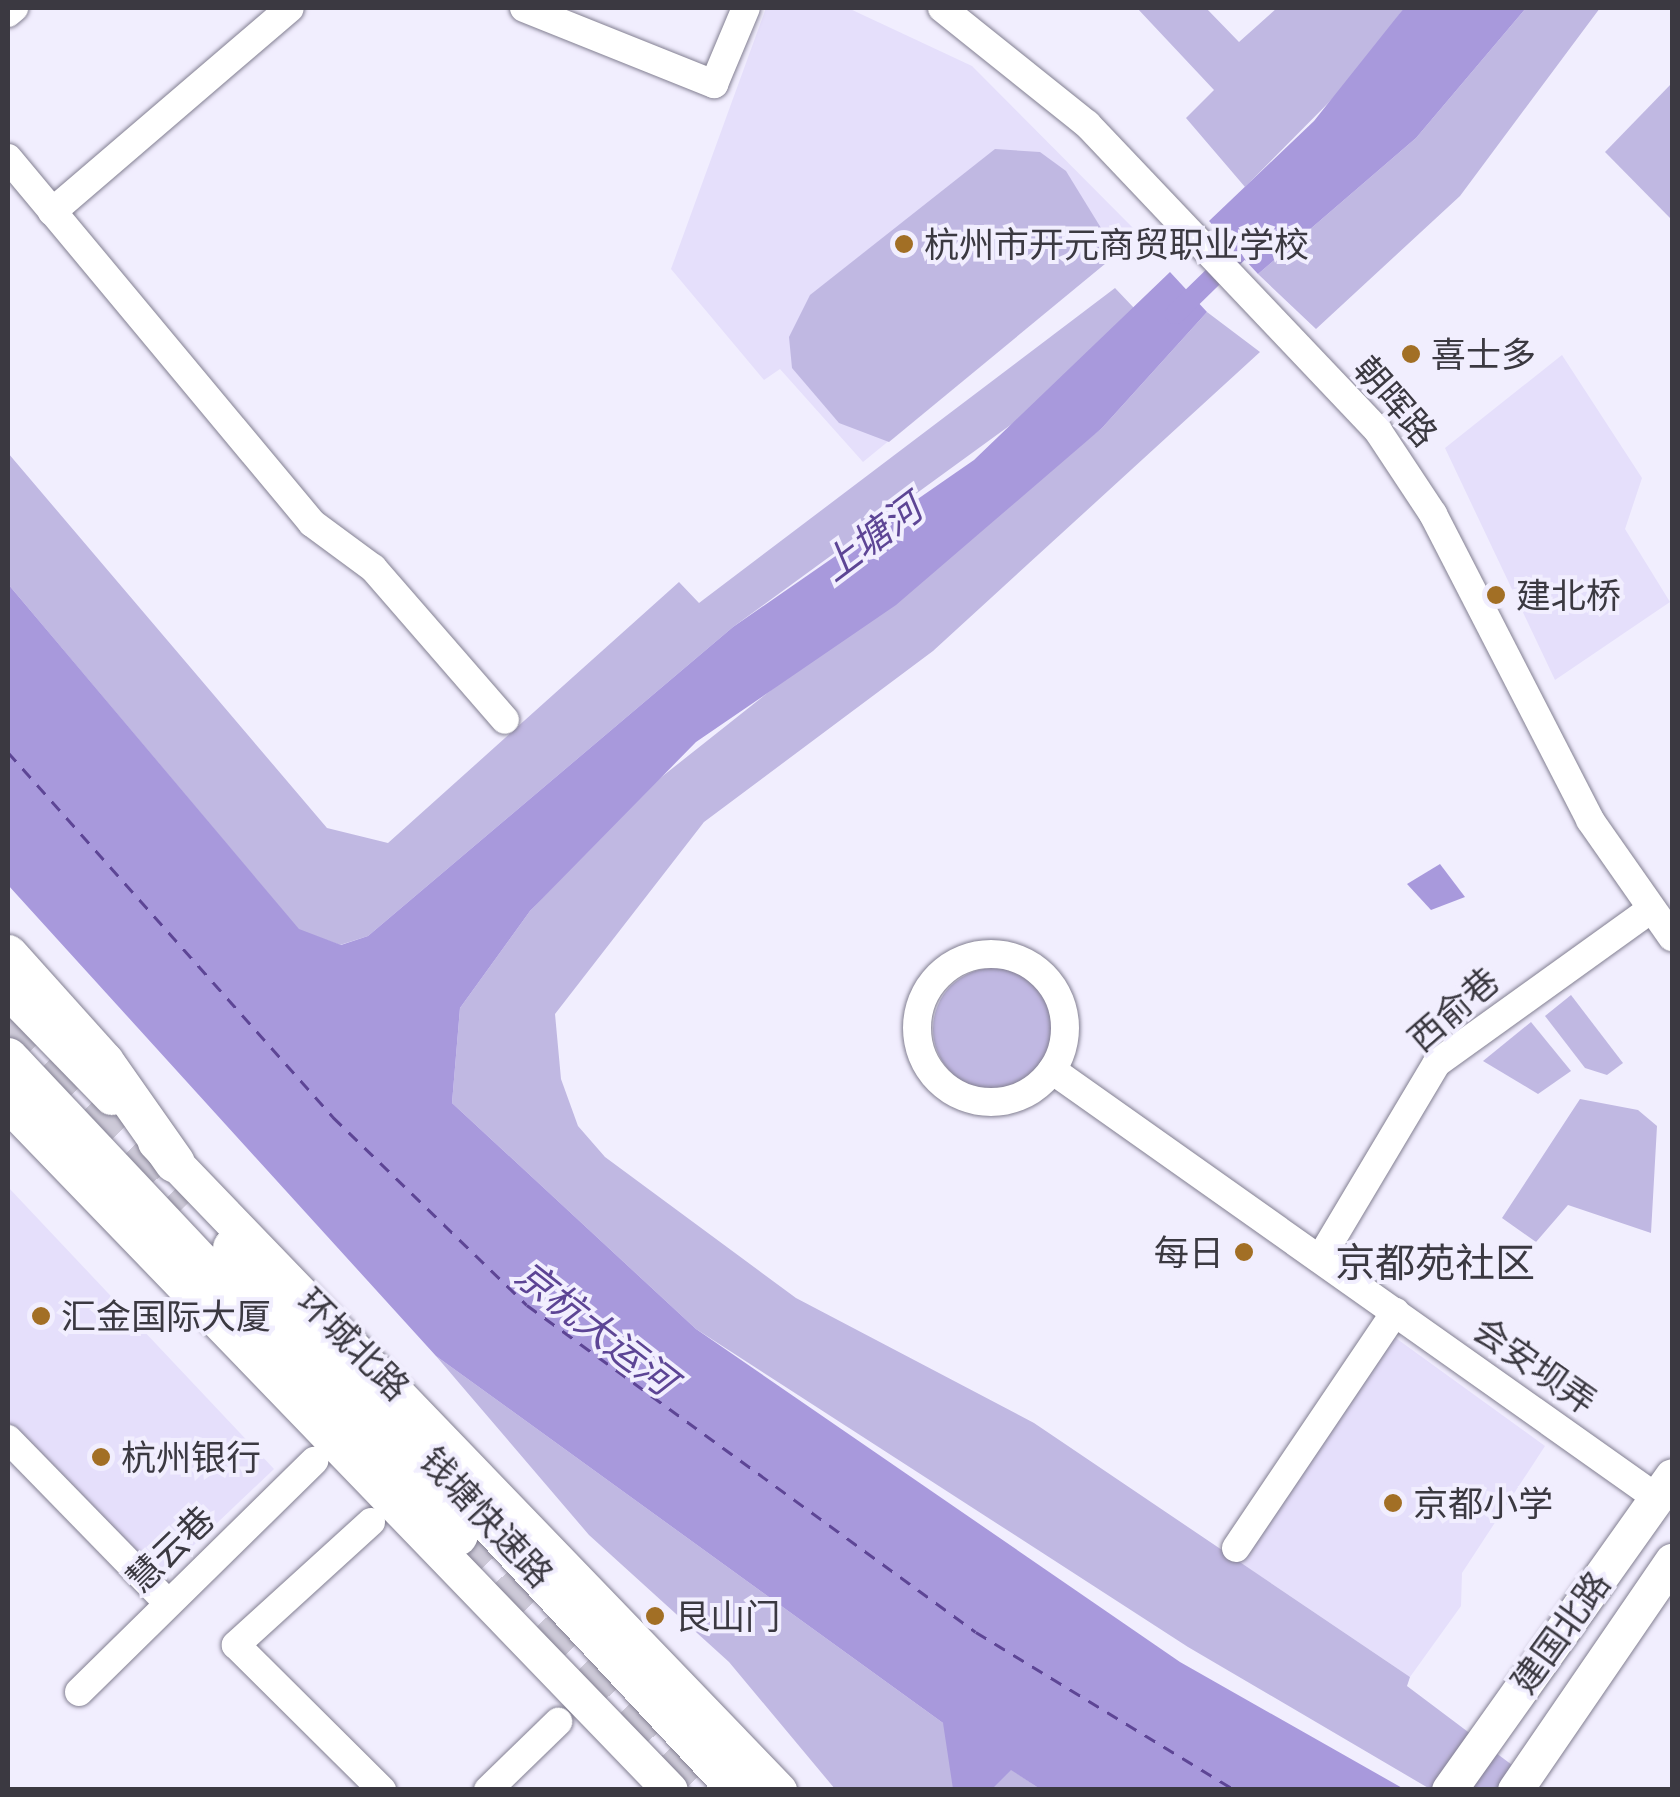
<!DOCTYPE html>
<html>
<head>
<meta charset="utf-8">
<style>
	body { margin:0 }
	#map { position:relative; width:1680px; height:1797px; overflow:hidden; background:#f1eefe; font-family:"PT Sans Narrow","Noto Sans SC",sans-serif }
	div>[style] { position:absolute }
	.built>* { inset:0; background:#e5dffb }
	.green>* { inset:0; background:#c0b8e2 }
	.round { border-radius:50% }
	.water>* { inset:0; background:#a899dc }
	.canal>* { height:20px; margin:-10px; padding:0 10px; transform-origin:10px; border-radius:10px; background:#a899dc }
	.ferry>* { height:2.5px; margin-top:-1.25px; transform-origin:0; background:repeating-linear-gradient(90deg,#5d4595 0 12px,transparent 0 22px) }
	.highway-tunnel>* { height:40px; margin-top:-20px; transform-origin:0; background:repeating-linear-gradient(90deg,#cdcad8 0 40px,transparent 0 60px) }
	.roads { filter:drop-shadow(0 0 2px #827f91) drop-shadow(0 0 2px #827f91) }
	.minor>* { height:28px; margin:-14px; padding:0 14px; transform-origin:14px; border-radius:14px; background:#fff }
	.minor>.ring { margin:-14px; padding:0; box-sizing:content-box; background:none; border:28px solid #fff; border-radius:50% }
	.major>* { height:35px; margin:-17.5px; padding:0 17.5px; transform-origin:17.5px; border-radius:17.5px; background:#fff }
	.highway>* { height:40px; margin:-20px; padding:0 20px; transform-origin:20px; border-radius:20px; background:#fff }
	.dots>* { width:28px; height:28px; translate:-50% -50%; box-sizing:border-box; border:5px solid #f1eefe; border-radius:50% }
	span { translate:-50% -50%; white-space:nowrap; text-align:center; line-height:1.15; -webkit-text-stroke:8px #f1eefe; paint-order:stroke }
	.poi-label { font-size:35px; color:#3b3941 }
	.left { translate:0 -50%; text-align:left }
	.right { translate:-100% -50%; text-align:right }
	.street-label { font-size:35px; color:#3b3941 }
	.water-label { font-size:38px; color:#5d4595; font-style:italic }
	.quarter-label { font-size:40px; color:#3b3941 }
	.frame { position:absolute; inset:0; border:10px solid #3b3941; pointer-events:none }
</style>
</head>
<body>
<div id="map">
	<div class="built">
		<i style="clip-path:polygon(766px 8px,848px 8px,972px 66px,1140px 235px,863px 462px,780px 369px,764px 380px,671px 269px)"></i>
		<i style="clip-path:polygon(1562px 355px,1642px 478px,1625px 529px,1670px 602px,1555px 680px,1445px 448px)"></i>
		<i style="clip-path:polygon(8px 1187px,274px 1469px,156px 1581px,8px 1424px)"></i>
		<i style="clip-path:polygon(1393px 1336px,1545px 1446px,1462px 1573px,1461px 1606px,1410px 1677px,1238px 1561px)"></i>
	</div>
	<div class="green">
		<i style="clip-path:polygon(1137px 8px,1206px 8px,1239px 42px,1277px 8px,1404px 8px,1352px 79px,1245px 187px,1186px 118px,1214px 90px)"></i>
		<i style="clip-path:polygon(1526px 8px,1600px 8px,1460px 196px,1316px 329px,1258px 274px,1416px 138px)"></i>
		<i style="clip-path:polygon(1672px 83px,1672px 219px,1671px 219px,1605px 152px)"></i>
		<i style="clip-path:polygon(995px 149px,1040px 152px,1066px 171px,1117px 254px,889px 442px,839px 423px,792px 368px,789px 337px,810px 295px)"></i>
		<i style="clip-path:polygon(1115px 288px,1134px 308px,1046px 399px,733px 627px,368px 936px,340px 945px,299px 930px,8px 584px,8px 453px,327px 828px,388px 843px,679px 582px,699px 603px)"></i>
		<i style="clip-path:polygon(1207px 312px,1260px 352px,933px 651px,704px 822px,555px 1014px,561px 1079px,578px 1126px,605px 1157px,796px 1298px,1034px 1423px,1410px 1677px,1407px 1686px,1544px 1789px,1430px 1789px,1188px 1647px,696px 1329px,452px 1103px,460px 1008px,530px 911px,640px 794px,1102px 428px)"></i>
		<i class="round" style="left:933px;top:968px;width:122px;height:122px"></i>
		<i style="clip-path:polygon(1571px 995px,1623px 1063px,1607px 1075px,1585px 1068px,1545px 1016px)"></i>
		<i style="clip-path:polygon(1531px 1022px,1571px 1071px,1538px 1094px,1483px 1061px)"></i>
		<i style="clip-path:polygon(1580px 1099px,1638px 1110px,1657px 1126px,1651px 1233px,1568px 1205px,1536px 1242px,1502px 1218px)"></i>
		<i style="clip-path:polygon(436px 1356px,943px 1723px,1040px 1789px,835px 1789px,729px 1662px,589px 1535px)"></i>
	</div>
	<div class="water">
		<i style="clip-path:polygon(1404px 8px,1526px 8px,1416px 138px,1258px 274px,1209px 221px,1314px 121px)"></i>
		<i style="clip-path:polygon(1170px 272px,1207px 312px,1102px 428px,896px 605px,696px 742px,530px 911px,460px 1008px,452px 1103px,696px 1329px,1180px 1662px,1404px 1789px,1040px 1789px,1011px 1770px,992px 1789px,953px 1789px,943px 1723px,436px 1356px,8px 885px,8px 584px,299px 929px,341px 945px,368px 936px,733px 627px,974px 460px)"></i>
		<i style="clip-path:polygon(1440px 864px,1465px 897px,1431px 910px,1407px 884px)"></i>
	</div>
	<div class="canal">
		<i style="left:1175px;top:314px;width:116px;rotate:-44.3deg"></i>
	</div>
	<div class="ferry">
		<i style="left:8px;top:752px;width:489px;rotate:48.3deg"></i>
		<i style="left:333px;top:1117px;width:270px;rotate:44.1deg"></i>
		<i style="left:527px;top:1305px;width:555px;rotate:36.07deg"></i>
		<i style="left:976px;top:1632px;width:303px;rotate:31.4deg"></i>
	</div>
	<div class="highway-tunnel">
		<i style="left:8px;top:1017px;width:259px;rotate:45.6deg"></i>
		<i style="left:458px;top:1536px;width:347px;rotate:47deg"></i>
	</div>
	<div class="roads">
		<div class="minor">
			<i style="left:524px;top:8px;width:205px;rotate:21.8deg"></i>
			<i style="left:714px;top:84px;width:82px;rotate:-67.2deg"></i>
			<i style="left:942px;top:8px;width:186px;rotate:38.7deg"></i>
			<i style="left:1087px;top:124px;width:423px;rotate:46.5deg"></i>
			<i style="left:1378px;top:431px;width:100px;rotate:56.5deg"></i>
			<i style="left:1433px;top:514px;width:344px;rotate:62.8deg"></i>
			<i style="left:1590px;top:820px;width:143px;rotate:55deg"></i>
			<i style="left:8px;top:13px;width:8px;rotate:-40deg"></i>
			<i style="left:8px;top:158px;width:475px;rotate:50.2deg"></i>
			<i style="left:312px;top:523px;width:76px;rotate:36.4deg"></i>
			<i style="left:373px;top:568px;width:201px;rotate:49deg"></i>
			<i style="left:52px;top:212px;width:313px;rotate:-40.6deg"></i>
			<i class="ring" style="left:917px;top:954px;width:120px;height:120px"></i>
			<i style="left:1052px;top:1070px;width:741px;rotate:35.28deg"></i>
			<i style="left:1320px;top:1259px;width:228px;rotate:-59.2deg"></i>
			<i style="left:1437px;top:1063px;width:262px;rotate:-35.7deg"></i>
			<i style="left:8px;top:1439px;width:229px;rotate:45.7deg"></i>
			<i style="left:371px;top:1522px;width:183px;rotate:137.7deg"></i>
			<i style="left:236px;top:1645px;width:206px;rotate:44.8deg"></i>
			<i style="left:1236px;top:1548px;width:285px;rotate:-56deg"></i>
			<i style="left:79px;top:1692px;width:330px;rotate:-44.5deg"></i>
			<i style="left:488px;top:1790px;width:98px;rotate:-44.2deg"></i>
		</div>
		<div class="major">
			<i style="left:8px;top:991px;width:148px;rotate:45.8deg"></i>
			<i style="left:8px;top:1104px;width:953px;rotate:46.02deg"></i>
			<i style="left:155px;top:1142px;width:900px;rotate:46.08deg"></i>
			<i style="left:1449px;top:1790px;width:385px;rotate:-54.6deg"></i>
			<i style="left:1515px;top:1790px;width:278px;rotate:-55.6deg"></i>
		</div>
		<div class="highway">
			<i style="left:8px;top:955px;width:144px;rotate:48.1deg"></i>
			<i style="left:104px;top:1062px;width:123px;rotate:54.9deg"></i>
			<i style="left:8px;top:1058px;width:656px;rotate:46.73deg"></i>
			<i style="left:233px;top:1248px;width:741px;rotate:47.02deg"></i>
		</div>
	</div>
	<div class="dots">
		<i style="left:904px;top:244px;background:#a26f25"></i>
		<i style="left:1411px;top:354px;background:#a26f25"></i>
		<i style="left:1496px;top:595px;background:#a26f25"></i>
		<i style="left:1244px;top:1252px;background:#a26f25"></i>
		<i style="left:41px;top:1316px;background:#a26f25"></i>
		<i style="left:101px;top:1457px;background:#a26f25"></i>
		<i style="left:1393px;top:1503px;background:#a26f25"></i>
		<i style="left:655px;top:1616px;background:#a26f25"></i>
	</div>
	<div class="poi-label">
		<span class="left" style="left:924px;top:244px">杭州市开元商贸职业学校</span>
		<span class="left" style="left:1431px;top:354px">喜士多</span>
		<span class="left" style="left:1516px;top:595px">建北桥</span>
		<span class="right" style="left:1224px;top:1252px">每日</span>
		<span class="left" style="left:61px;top:1316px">汇金国际大厦</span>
		<span class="left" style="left:121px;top:1457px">杭州银行</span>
		<span class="left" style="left:1413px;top:1503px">京都小学</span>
		<span class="left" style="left:675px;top:1616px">艮山门</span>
	</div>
	<div class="street-label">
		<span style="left:1396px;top:401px;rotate:49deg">朝晖路</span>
		<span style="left:1453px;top:1009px;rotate:-41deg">西俞巷</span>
		<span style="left:354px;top:1344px;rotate:45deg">环城北路</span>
		<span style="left:1535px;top:1365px;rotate:35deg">会安坝弄</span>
		<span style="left:487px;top:1517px;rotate:47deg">钱塘快速路</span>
		<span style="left:170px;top:1549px;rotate:-44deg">慧云巷</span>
		<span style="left:1560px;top:1632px;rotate:-54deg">建国北路</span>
	</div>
	<div class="water-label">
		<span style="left:871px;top:537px;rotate:-37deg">上塘河</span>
		<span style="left:596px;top:1327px;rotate:38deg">京杭大运河</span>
	</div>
	<div class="quarter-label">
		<span style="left:1435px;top:1262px">京都苑社区</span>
	</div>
	<div class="frame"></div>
</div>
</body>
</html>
